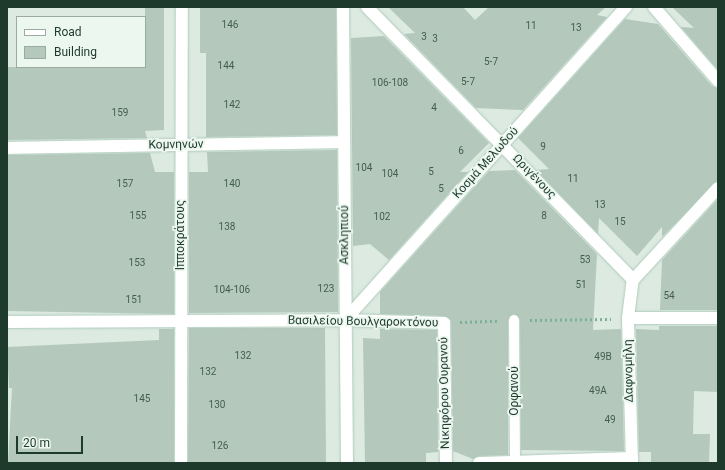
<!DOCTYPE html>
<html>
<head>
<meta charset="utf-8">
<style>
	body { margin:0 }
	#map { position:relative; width:725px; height:470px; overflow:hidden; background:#dceae1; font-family:Roboto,sans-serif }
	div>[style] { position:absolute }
	.building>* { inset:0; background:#b4c8bc }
	.path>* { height:2.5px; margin-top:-1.25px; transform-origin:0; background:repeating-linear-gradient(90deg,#79b195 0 2px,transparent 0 5px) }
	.roads { filter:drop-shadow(0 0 1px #aecbbb) drop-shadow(0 0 1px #aecbbb) }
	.lane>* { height:10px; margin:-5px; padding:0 5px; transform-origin:5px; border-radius:5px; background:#fff }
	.street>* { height:12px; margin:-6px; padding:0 6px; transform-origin:6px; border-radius:6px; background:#fff }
	.secondary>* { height:12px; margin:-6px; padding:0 6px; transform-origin:6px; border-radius:6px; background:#fff }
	span { translate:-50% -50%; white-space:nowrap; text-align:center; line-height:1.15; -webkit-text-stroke:3.5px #ecf7f0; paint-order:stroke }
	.number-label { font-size:10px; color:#435e51 }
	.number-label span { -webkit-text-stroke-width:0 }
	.street-label { font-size:12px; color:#1d3a2d }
	.frame { position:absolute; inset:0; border:8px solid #1d3a2d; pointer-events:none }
	.legend { position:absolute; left:16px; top:16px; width:130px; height:52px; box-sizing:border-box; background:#ecf7f0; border:1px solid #99aba2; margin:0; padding:5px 7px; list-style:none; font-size:12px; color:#1d3a2d }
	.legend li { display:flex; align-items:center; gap:8px; height:20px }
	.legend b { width:20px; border:1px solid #99aba2 }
	.scale { position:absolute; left:16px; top:436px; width:67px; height:18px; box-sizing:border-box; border:2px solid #1d3a2d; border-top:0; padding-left:5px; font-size:12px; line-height:14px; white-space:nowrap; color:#1d3a2d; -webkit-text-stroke:3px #ecf7f0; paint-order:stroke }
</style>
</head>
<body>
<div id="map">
	<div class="building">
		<i style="clip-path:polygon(145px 7px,164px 7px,164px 130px,145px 131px,147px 138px,7px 140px,7px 67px,145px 67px)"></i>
		<i style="clip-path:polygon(200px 7px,336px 7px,337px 135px,206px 137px,206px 53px,200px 53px)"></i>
		<i style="clip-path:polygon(388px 7px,463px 7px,475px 20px,489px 7px,606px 7px,597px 15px,607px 17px,523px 110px,498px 109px,476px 108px,404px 34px,415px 33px)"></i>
		<i style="clip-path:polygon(672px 7px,718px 7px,718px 70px,681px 27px,694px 28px)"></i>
		<i style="clip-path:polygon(625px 19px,658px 24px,712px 86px,718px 88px,718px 181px,662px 237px,662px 227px,637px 256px,599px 218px,598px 234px,536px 170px,549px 169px,518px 138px)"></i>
		<i style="clip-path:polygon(384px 36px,489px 143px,460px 172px,468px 172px,389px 260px,370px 244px,353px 246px,351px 38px)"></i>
		<i style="clip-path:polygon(337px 150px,338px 312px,189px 313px,189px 172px,208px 172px,207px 152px)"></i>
		<i style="clip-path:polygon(150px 153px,155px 172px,174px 172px,174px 314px,7px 311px,7px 155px)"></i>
		<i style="clip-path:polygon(515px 170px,597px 254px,593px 330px,621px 329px,624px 451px,521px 450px,520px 320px,514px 314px,508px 320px,508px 455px,479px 456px,473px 459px,453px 451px,451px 320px,444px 316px,380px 314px,380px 292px,489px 171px)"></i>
		<i style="clip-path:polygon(718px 199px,718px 310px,660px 310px,662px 260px)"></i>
		<i style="clip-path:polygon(659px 326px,718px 326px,718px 392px,694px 391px,693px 434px,710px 434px,709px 463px,651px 463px,651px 452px,639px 452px,636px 329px,659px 330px)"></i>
		<i style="clip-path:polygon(189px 328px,325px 328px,326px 463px,188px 463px)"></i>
		<i style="clip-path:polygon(159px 329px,174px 329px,174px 463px,8px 463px,12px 388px,9px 388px,7px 347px,159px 340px)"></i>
		<i style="clip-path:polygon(380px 329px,437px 330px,438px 452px,426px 453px,426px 463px,365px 463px,363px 338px,380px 339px)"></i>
	</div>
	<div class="path">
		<i style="left:530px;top:320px;width:81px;rotate:-0.7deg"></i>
		<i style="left:460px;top:322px;width:37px;rotate:-2deg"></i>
	</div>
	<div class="roads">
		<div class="lane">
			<i style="left:514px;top:320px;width:142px;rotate:89.6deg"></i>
		</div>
		<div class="street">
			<i style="left:367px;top:7px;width:381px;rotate:45.7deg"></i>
			<i style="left:654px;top:7px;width:98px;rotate:49.1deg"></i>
			<i style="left:7px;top:148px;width:337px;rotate:-1deg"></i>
			<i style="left:633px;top:280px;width:125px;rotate:-47.3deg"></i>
			<i style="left:628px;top:318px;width:90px"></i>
			<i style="left:345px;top:320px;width:421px;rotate:-48.1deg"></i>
			<i style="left:7px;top:322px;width:338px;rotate:-0.3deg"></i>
			<i style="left:345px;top:320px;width:99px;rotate:1.7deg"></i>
			<i style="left:444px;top:323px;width:140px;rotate:89.2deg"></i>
			<i style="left:479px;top:463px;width:153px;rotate:-1.9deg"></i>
			<i style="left:632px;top:463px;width:145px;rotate:-91.6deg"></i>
			<i style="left:628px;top:318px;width:38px;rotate:-83deg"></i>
		</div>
		<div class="secondary">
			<i style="left:343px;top:7px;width:456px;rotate:89.5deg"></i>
			<i style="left:181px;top:463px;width:456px;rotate:-89.9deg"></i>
		</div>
	</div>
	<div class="number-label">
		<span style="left:230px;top:25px">146</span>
		<span style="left:531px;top:26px">11</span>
		<span style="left:576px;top:28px">13</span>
		<span style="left:424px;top:37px">3</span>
		<span style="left:435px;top:39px">3</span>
		<span style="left:491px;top:62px">5-7</span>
		<span style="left:226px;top:66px">144</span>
		<span style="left:468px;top:82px">5-7</span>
		<span style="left:390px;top:83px">106-108</span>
		<span style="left:232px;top:105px">142</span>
		<span style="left:434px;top:108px">4</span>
		<span style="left:120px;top:113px">159</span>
		<span style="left:543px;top:147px">9</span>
		<span style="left:461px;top:151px">6</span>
		<span style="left:364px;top:168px">104</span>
		<span style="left:431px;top:172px">5</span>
		<span style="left:390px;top:174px">104</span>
		<span style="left:573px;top:179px">11</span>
		<span style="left:125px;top:184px">157</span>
		<span style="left:232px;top:184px">140</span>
		<span style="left:441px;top:189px">5</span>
		<span style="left:600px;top:205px">13</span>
		<span style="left:138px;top:216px">155</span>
		<span style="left:544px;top:216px">8</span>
		<span style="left:382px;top:217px">102</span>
		<span style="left:620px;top:222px">15</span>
		<span style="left:227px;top:227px">138</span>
		<span style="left:585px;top:260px">53</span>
		<span style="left:137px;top:263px">153</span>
		<span style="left:581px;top:285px">51</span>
		<span style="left:326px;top:289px">123</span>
		<span style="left:232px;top:290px">104-106</span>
		<span style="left:669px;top:296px">54</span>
		<span style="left:134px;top:300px">151</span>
		<span style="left:243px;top:356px">132</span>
		<span style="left:603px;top:357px">49Β</span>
		<span style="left:208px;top:372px">132</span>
		<span style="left:598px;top:391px">49Α</span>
		<span style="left:142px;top:399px">145</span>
		<span style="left:217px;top:405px">130</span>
		<span style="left:610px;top:420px">49</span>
		<span style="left:220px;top:446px">126</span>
	</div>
	<div class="street-label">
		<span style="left:176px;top:145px;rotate:-1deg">Κομνηνών</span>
		<span style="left:486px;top:163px;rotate:-48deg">Κοσμά Μελωδού</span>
		<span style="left:534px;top:177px;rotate:46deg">Ωριγένους</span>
		<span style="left:181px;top:235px;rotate:-90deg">Ιπποκράτους</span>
		<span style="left:345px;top:235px;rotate:-90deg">Ασκληπιού</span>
		<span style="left:363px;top:322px;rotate:1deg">Βασιλείου Βουλγαροκτόνου</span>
		<span style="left:629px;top:371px;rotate:-91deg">Δαφνομήλη</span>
		<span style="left:515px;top:391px;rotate:-90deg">Ορφανού</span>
		<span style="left:445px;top:393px;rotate:-91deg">Νικηφόρου Ουρανού</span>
	</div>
	<div class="frame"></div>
	<ul class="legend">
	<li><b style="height:5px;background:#fff"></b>Road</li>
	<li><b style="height:11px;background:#b4c8bc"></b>Building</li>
	</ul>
	<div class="scale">20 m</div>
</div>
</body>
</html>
